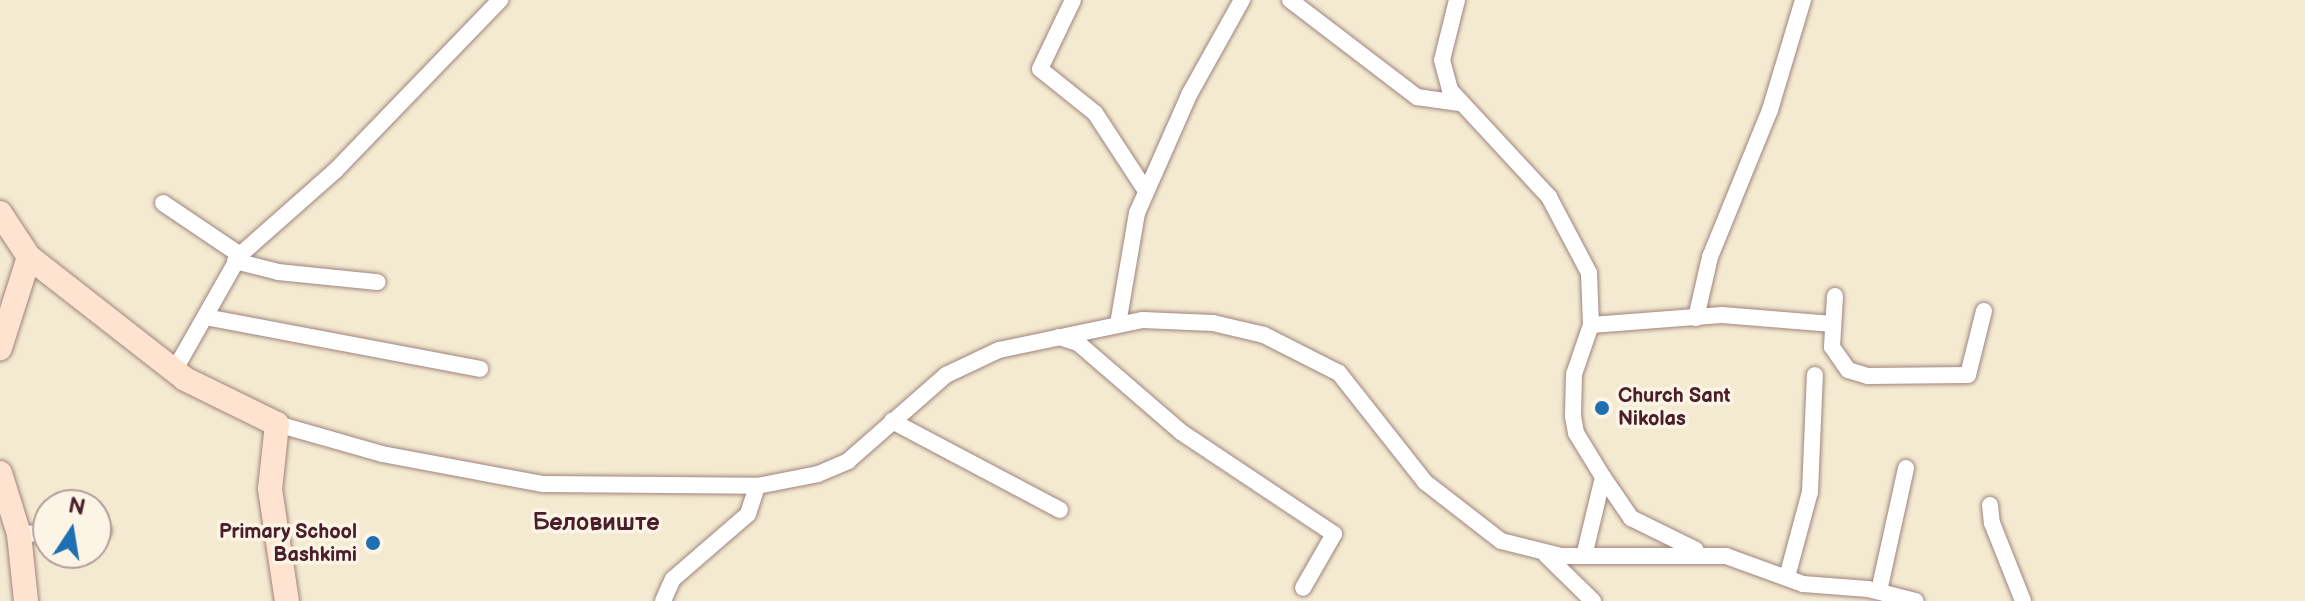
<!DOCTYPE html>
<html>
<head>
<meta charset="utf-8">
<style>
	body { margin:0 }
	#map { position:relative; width:2305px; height:601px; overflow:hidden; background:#f4ead1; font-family:"Balsamiq Sans",sans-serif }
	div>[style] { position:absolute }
	.roads { filter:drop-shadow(0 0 2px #9f847e) drop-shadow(0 0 2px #9f847e) }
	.street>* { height:16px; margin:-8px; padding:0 8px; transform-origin:8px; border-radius:8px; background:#fff }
	.secondary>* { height:24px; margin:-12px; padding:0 12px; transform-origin:12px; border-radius:12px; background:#fee3d1 }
	.dots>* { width:22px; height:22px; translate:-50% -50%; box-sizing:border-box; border:4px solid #fcf5e5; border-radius:50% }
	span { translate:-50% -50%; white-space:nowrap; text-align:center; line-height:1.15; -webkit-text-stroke:7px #fcf5e5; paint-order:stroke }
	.poi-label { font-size:20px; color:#4a1f2b; font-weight:700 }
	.left { translate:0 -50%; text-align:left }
	.right { translate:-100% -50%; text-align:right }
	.quarter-label { font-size:24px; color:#4a1f2b; font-weight:700 }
	.north { position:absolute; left:32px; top:489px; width:80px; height:80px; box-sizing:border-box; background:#fcf5e5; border:2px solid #b59f9b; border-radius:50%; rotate:12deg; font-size:22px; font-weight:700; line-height:32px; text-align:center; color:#4a1f2b }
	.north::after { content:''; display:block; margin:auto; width:28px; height:36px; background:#1f6fb2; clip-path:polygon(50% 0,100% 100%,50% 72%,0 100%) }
</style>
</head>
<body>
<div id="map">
	<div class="roads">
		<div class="street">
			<i style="left:1073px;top:0;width:76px;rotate:115.6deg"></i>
			<i style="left:1040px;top:69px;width:70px;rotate:38.7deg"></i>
			<i style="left:1095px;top:113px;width:93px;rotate:56.8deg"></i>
			<i style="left:1290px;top:0;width:160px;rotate:37.4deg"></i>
			<i style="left:1417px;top:97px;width:41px;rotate:8.3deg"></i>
			<i style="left:1457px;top:0;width:62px;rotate:104deg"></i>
			<i style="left:1442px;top:60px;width:31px;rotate:75deg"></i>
			<i style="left:1450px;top:90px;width:146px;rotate:47.2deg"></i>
			<i style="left:1549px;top:197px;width:86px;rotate:62.2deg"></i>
			<i style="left:1589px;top:273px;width:52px;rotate:87.8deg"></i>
			<i style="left:1591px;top:325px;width:52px;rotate:109.1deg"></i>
			<i style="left:1574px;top:374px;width:42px;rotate:91.4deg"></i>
			<i style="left:1573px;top:416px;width:17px;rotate:80deg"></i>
			<i style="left:1576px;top:433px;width:52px;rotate:58.5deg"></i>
			<i style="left:1603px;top:477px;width:81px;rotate:103.5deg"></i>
			<i style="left:163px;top:203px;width:93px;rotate:34deg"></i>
			<i style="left:235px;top:261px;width:44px;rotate:14.3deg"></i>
			<i style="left:278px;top:272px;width:100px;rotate:5.8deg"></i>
			<i style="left:1835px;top:296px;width:51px;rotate:93.4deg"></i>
			<i style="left:1832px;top:347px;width:28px;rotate:55deg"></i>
			<i style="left:1848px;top:370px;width:21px;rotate:17deg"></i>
			<i style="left:1868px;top:376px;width:100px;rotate:-0.6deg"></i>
			<i style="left:1968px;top:375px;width:66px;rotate:-76deg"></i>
			<i style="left:206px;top:317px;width:279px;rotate:10.7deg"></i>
			<i style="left:1696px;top:318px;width:63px;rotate:-77.1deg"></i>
			<i style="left:1710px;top:257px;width:159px;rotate:-67.8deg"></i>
			<i style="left:1770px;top:110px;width:115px;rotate:-73.3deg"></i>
			<i style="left:1118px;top:324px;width:113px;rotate:-80.3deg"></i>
			<i style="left:1137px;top:213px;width:131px;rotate:-66.2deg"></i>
			<i style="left:1190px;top:93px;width:107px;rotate:-60.8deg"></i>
			<i style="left:1591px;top:325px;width:131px;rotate:-4.4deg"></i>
			<i style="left:1722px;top:315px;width:111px;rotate:4.6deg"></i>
			<i style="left:1059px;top:337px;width:20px;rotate:18deg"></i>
			<i style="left:1078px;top:343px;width:136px;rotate:40.8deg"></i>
			<i style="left:1181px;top:432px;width:184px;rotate:33.7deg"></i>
			<i style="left:1334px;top:534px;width:62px;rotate:119.9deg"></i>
			<i style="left:174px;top:371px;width:133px;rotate:-60.4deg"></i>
			<i style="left:240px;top:255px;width:127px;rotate:-41.5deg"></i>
			<i style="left:335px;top:171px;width:238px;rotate:-46deg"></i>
			<i style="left:892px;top:421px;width:190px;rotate:27.9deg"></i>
			<i style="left:277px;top:424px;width:109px;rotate:15.9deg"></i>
			<i style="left:382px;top:454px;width:164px;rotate:10.6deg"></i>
			<i style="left:543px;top:484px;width:214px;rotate:0.5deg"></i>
			<i style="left:757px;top:486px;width:62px;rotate:-11.1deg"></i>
			<i style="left:818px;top:474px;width:33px;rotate:-23deg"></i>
			<i style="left:848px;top:461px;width:130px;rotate:-41.3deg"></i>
			<i style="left:946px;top:375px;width:59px;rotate:-25.3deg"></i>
			<i style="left:999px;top:350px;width:147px;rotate:-11.8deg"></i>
			<i style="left:1143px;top:320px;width:70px;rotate:2.5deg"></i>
			<i style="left:1213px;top:323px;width:52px;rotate:13.2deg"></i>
			<i style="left:1264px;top:335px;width:84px;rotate:26.9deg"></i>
			<i style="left:1339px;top:373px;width:139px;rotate:51.7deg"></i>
			<i style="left:1425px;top:482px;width:96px;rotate:37.8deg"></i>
			<i style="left:1501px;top:541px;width:62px;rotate:14deg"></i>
			<i style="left:1561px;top:556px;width:165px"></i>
			<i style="left:1726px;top:556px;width:82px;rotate:20deg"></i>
			<i style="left:1803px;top:584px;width:65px;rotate:4.4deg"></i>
			<i style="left:1868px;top:589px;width:49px;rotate:14.3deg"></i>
			<i style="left:1603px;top:477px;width:50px;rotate:55.7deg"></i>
			<i style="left:1631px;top:518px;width:72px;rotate:26.2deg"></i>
			<i style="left:1990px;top:505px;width:18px;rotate:84deg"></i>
			<i style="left:1992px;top:523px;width:84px;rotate:68.3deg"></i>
			<i style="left:96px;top:531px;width:7px"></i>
			<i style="left:19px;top:534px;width:29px;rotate:-2deg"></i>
			<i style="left:1546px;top:555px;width:66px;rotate:44.4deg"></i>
			<i style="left:1787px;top:577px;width:88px;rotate:-74.9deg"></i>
			<i style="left:1810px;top:492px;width:117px;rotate:-87.6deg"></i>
			<i style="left:1879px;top:591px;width:126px;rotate:-77.6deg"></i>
			<i style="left:663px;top:601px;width:24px;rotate:-66deg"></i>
			<i style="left:673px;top:579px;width:99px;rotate:-40.9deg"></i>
			<i style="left:748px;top:514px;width:29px;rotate:-72deg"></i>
		</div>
		<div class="secondary">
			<i style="left:0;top:213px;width:53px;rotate:56.6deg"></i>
			<i style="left:29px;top:257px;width:96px;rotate:107.7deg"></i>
			<i style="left:29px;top:257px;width:198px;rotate:38deg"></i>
			<i style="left:185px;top:379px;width:102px;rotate:26.1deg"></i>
			<i style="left:277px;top:424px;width:65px;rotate:96.1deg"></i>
			<i style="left:270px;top:489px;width:113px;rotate:81.4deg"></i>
			<i style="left:0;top:473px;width:64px;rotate:72.7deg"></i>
			<i style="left:19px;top:534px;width:67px;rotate:84deg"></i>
		</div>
	</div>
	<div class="dots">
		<i style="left:1602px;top:408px;background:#1f6fb2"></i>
		<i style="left:373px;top:543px;background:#1f6fb2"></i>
	</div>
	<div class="poi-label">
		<span class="left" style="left:1618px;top:408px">Church Sant<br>Nikolas</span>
		<span class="right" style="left:357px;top:544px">Primary School<br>Bashkimi</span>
	</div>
	<div class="quarter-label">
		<span style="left:596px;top:523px">Беловиште</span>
	</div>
	<div class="north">N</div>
</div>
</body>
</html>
